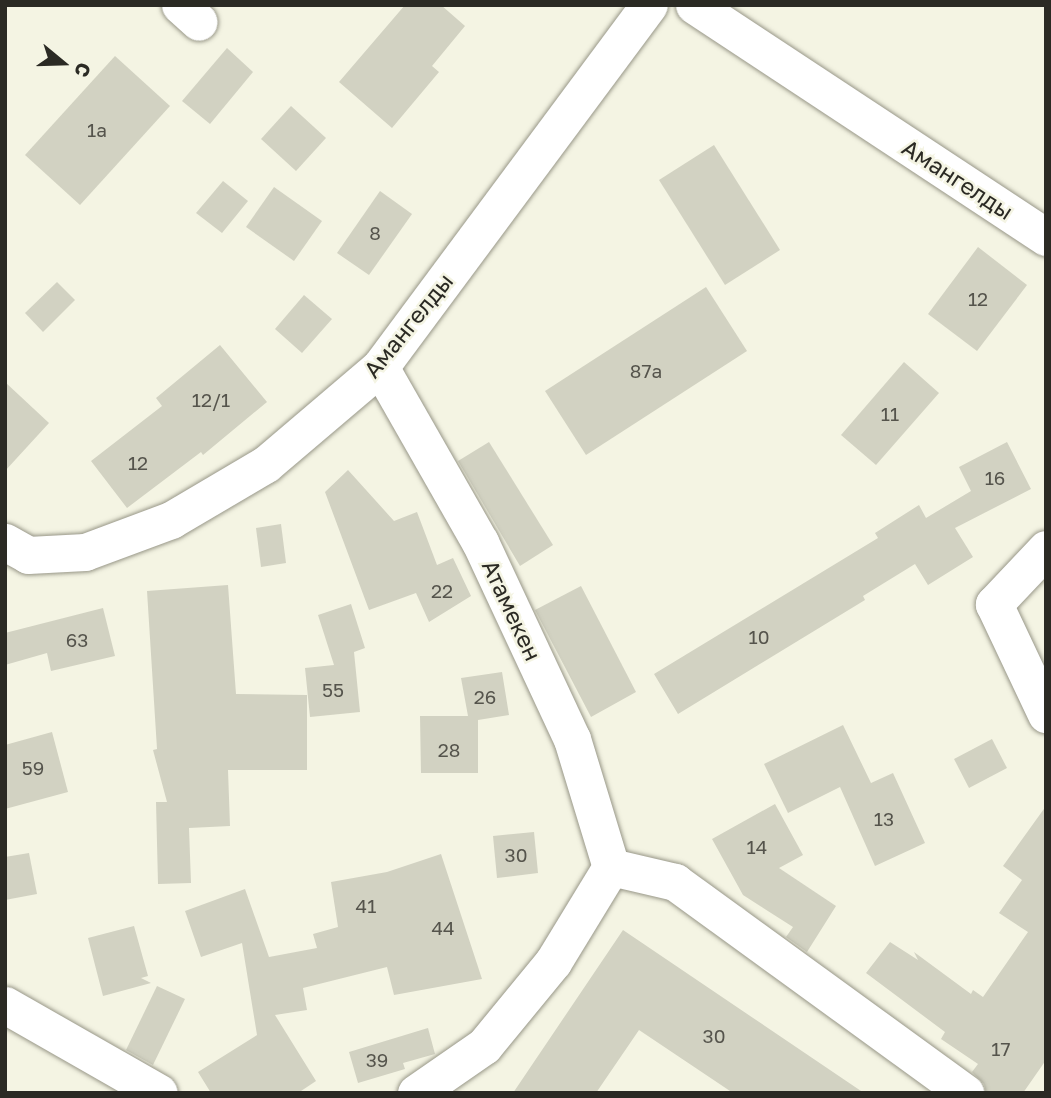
<!DOCTYPE html>
<html>
<head>
<meta charset="utf-8">
<style>
	body { margin:0 }
	#map { position:relative; width:1051px; height:1098px; overflow:hidden; background:#f4f4e3; font-family:"Golos Text",sans-serif }
	div>[style] { position:absolute }
	.building>* { inset:0; background:#d2d2c2 }
	.roads { filter:drop-shadow(0 0 2px #989788) drop-shadow(0 0 2px #989788) }
	.minor>* { height:37px; margin:-18.5px; padding:0 18.5px; transform-origin:18.5px; border-radius:18.5px; background:#fff }
	span { translate:-50% -50%; white-space:nowrap; text-align:center; line-height:1.15; -webkit-text-stroke:5px #f4f4e3; paint-order:stroke }
	.number-label { font-size:19px; color:#55544c }
	.number-label span { -webkit-text-stroke-width:0 }
	.street-label { font-size:23px; color:#2b2a24 }
	.frame { position:absolute; inset:0; border:7px solid #2b2a24; pointer-events:none }
	.north { position:absolute; left:28px; top:28px; width:70px; height:70px; -webkit-text-stroke:5px #f4f4e3; paint-order:stroke; rotate:109deg; font-size:19px; font-weight:700; line-height:28px; text-align:center; color:#2b2a24 }
	.north::after { content:''; display:block; margin:auto; width:24px; height:32px; background:#2b2a24; clip-path:polygon(50% 0,100% 100%,50% 72%,0 100%) }
</style>
</head>
<body>
<div id="map">
	<div class="building">
		<i style="clip-path:polygon(405px 5px,441px 5px,465px 26px,432px 66px,439px 72px,392px 128px,339px 82px)"></i>
		<i style="clip-path:polygon(227px 48px,253px 72px,210px 124px,182px 101px)"></i>
		<i style="clip-path:polygon(115px 56px,170px 106px,80px 205px,25px 155px)"></i>
		<i style="clip-path:polygon(291px 106px,326px 138px,296px 171px,261px 139px)"></i>
		<i style="clip-path:polygon(714px 145px,780px 250px,725px 285px,659px 180px)"></i>
		<i style="clip-path:polygon(223px 181px,248px 201px,222px 233px,196px 213px)"></i>
		<i style="clip-path:polygon(274px 187px,322px 221px,294px 261px,246px 227px)"></i>
		<i style="clip-path:polygon(380px 191px,412px 214px,369px 275px,337px 253px)"></i>
		<i style="clip-path:polygon(978px 247px,1027px 285px,977px 351px,928px 314px)"></i>
		<i style="clip-path:polygon(57px 282px,75px 300px,43px 332px,25px 313px)"></i>
		<i style="clip-path:polygon(706px 287px,747px 351px,586px 455px,545px 391px)"></i>
		<i style="clip-path:polygon(304px 295px,332px 319px,302px 353px,275px 329px)"></i>
		<i style="clip-path:polygon(220px 345px,267px 402px,203px 455px,201px 452px,127px 508px,91px 461px,162px 406px,156px 398px)"></i>
		<i style="clip-path:polygon(904px 362px,939px 393px,876px 465px,841px 435px)"></i>
		<i style="clip-path:polygon(5px 382px,49px 423px,5px 471px)"></i>
		<i style="clip-path:polygon(489px 442px,553px 545px,520px 566px,458px 461px)"></i>
		<i style="clip-path:polygon(1007px 442px,1031px 489px,955px 528px,973px 557px,928px 585px,915px 564px,863px 596px,865px 600px,678px 714px,654px 674px,878px 538px,875px 533px,919px 505px,926px 518px,971px 491px,959px 467px)"></i>
		<i style="clip-path:polygon(348px 470px,394px 521px,417px 512px,437px 565px,453px 558px,471px 596px,429px 622px,416px 593px,369px 610px,325px 492px)"></i>
		<i style="clip-path:polygon(281px 524px,286px 563px,261px 567px,256px 528px)"></i>
		<i style="clip-path:polygon(228px 585px,236px 694px,307px 695px,307px 770px,228px 770px,230px 826px,189px 828px,191px 883px,158px 884px,156px 802px,167px 802px,153px 750px,157px 749px,147px 591px)"></i>
		<i style="clip-path:polygon(581px 586px,636px 692px,591px 717px,535px 610px)"></i>
		<i style="clip-path:polygon(351px 604px,365px 648px,354px 652px,360px 712px,310px 717px,305px 668px,334px 665px,318px 615px)"></i>
		<i style="clip-path:polygon(103px 608px,115px 656px,51px 671px,47px 653px,5px 665px,5px 633px)"></i>
		<i style="clip-path:polygon(502px 672px,509px 715px,478px 720px,478px 773px,421px 773px,420px 716px,468px 716px,461px 678px)"></i>
		<i style="clip-path:polygon(843px 725px,871px 783px,893px 773px,925px 843px,875px 866px,840px 787px,788px 813px,764px 764px)"></i>
		<i style="clip-path:polygon(52px 732px,68px 792px,5px 809px,5px 745px)"></i>
		<i style="clip-path:polygon(992px 739px,1007px 768px,969px 788px,954px 759px)"></i>
		<i style="clip-path:polygon(775px 804px,803px 855px,779px 868px,836px 906px,807px 952px,786px 937px,793px 927px,743px 895px,712px 839px)"></i>
		<i style="clip-path:polygon(1046px 806px,1046px 1060px,1023px 1093px,986px 1093px,984px 1084px,972px 1072px,978px 1064px,941px 1039px,945px 1032px,866px 973px,890px 942px,918px 960px,914px 952px,971px 994px,973px 990px,983px 997px,1028px 932px,999px 913px,1022px 880px,1003px 866px)"></i>
		<i style="clip-path:polygon(534px 832px,538px 873px,497px 878px,493px 836px)"></i>
		<i style="clip-path:polygon(29px 853px,37px 894px,5px 900px,5px 857px)"></i>
		<i style="clip-path:polygon(441px 854px,482px 979px,394px 995px,387px 967px,303px 988px,307px 1010px,275px 1015px,316px 1081px,298px 1093px,211px 1093px,198px 1072px,257px 1035px,242px 943px,201px 957px,185px 911px,245px 889px,269px 957px,317px 948px,313px 934px,338px 927px,331px 882px,387px 872px)"></i>
		<i style="clip-path:polygon(134px 926px,148px 976px,141px 978px,151px 983px,103px 996px,88px 938px)"></i>
		<i style="clip-path:polygon(623px 930px,864px 1093px,733px 1093px,639px 1030px,596px 1093px,513px 1093px)"></i>
		<i style="clip-path:polygon(157px 986px,185px 999px,153px 1065px,126px 1050px)"></i>
		<i style="clip-path:polygon(428px 1028px,435px 1054px,403px 1063px,405px 1069px,358px 1083px,349px 1052px)"></i>
	</div>
	<div class="roads">
		<div class="minor">
			<i style="left:180px;top:5px;width:25px;rotate:42deg"></i>
			<i style="left:694px;top:5px;width:422px;rotate:33.4deg"></i>
			<i style="left:380px;top:367px;width:202px;rotate:60.3deg"></i>
			<i style="left:480px;top:542px;width:217px;rotate:65deg"></i>
			<i style="left:572px;top:739px;width:134px;rotate:73.1deg"></i>
			<i style="left:611px;top:867px;width:66px;rotate:13.2deg"></i>
			<i style="left:675px;top:882px;width:359px;rotate:36deg"></i>
			<i style="left:5px;top:542px;width:26px;rotate:29deg"></i>
			<i style="left:28px;top:555px;width:57px;rotate:-3deg"></i>
			<i style="left:85px;top:552px;width:92px;rotate:-20.4deg"></i>
			<i style="left:171px;top:520px;width:110px;rotate:-30.5deg"></i>
			<i style="left:266px;top:464px;width:150px;rotate:-40.4deg"></i>
			<i style="left:380px;top:367px;width:451px;rotate:-53.4deg"></i>
			<i style="left:1046px;top:549px;width:76px;rotate:133.4deg"></i>
			<i style="left:994px;top:604px;width:122px;rotate:64.7deg"></i>
			<i style="left:5px;top:1005px;width:177px;rotate:29.7deg"></i>
			<i style="left:416px;top:1093px;width:83px;rotate:-34.7deg"></i>
			<i style="left:484px;top:1046px;width:109px;rotate:-50.6deg"></i>
			<i style="left:553px;top:962px;width:111px;rotate:-58.6deg"></i>
		</div>
	</div>
	<div class="number-label">
		<span style="left:97px;top:130px">1а</span>
		<span style="left:375px;top:233px">8</span>
		<span style="left:978px;top:299px">12</span>
		<span style="left:646px;top:371px">87а</span>
		<span style="left:211px;top:400px">12/1</span>
		<span style="left:890px;top:414px">11</span>
		<span style="left:138px;top:463px">12</span>
		<span style="left:995px;top:478px">16</span>
		<span style="left:442px;top:591px">22</span>
		<span style="left:759px;top:637px">10</span>
		<span style="left:77px;top:640px">63</span>
		<span style="left:333px;top:690px">55</span>
		<span style="left:485px;top:697px">26</span>
		<span style="left:449px;top:750px">28</span>
		<span style="left:33px;top:768px">59</span>
		<span style="left:884px;top:819px">13</span>
		<span style="left:757px;top:847px">14</span>
		<span style="left:516px;top:855px">30</span>
		<span style="left:366px;top:906px">41</span>
		<span style="left:443px;top:928px">44</span>
		<span style="left:714px;top:1036px">30</span>
		<span style="left:1001px;top:1049px">17</span>
		<span style="left:377px;top:1060px">39</span>
	</div>
	<div class="street-label">
		<span style="left:958px;top:179px;rotate:33deg">Амангелды</span>
		<span style="left:408px;top:325px;rotate:-51deg">Амангелды</span>
		<span style="left:512px;top:610px;rotate:65deg">Атамекен</span>
	</div>
	<div class="frame"></div>
	<div class="north">С</div>
</div>
</body>
</html>
